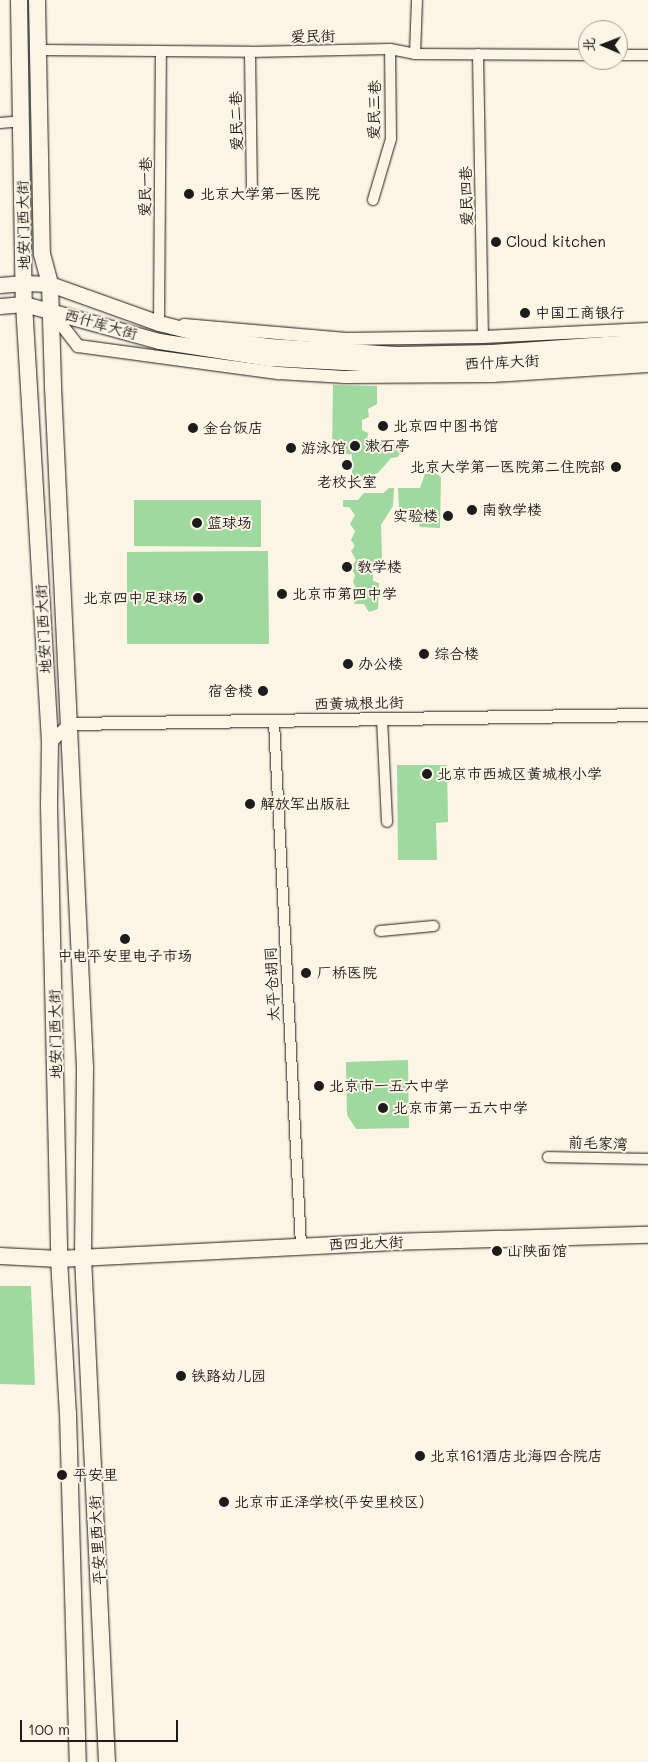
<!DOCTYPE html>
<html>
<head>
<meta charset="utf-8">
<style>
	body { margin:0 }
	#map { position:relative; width:648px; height:1762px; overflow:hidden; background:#fcf5e5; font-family:Mali,"LXGW WenKai TC",sans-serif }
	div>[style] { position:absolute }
	.green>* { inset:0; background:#9fd99f }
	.roads { filter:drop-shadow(0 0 1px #1c1c1c) drop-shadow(0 0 1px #1c1c1c) }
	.minor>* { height:10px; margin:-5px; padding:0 5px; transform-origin:5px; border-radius:5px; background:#fcf5e5 }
	.tertiary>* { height:12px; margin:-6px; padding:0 6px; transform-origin:6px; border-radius:6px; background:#fcf5e5 }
	.secondary>* { height:15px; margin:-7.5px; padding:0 7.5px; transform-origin:7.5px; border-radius:7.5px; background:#fcf5e5 }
	.primary>* { height:16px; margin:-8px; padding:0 8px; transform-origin:8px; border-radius:8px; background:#fcf5e5 }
	.dots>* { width:14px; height:14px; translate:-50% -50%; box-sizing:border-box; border:2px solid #fcf5e5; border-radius:50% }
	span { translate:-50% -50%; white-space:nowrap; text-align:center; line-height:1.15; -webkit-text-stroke:4px #fcf5e5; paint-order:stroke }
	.street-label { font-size:15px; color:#1c1c1c }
	.poi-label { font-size:15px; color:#1c1c1c }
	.left { translate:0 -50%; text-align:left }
	.right { translate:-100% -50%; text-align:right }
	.north { position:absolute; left:578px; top:20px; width:50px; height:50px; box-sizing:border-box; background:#fcf5e5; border:1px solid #a29e95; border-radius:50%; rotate:271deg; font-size:14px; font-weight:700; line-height:20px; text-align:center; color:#1c1c1c }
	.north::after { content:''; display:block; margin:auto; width:18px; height:22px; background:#1c1c1c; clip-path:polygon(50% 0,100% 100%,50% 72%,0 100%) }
	.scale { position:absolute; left:20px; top:1720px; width:158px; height:22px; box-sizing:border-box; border:2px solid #1c1c1c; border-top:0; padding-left:6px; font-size:15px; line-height:18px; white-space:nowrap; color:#1c1c1c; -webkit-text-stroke:4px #fcf5e5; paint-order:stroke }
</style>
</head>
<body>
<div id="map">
	<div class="green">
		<i style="clip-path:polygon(333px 385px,377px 386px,377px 404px,368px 409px,369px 417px,362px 420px,362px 430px,368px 433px,367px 442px,373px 447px,383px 442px,388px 447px,399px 442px,402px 449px,398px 457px,391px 458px,378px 473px,368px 477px,352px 476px,352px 454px,332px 455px)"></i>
		<i style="clip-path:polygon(427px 468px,441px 477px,440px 528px,420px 527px,415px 511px,399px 510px,398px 488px,420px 488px)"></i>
		<i style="clip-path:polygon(389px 488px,394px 488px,393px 506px,381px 525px,382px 558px,378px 567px,373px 570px,373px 581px,379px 583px,378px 609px,369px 612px,364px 604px,355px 604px,351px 598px,357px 590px,353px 582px,355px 575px,351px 568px,356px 560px,351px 551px,355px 546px,351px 540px,355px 531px,350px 524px,355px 515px,349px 507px,343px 507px,343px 500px,358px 500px,364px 493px,383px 493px)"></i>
		<i style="clip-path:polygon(134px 500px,261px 500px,261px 547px,134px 546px)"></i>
		<i style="clip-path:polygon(268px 551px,269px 644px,127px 644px,127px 552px)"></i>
		<i style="clip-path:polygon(397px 765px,447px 765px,448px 822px,436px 823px,437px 860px,398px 860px)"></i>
		<i style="clip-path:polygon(408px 1060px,409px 1128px,356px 1129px,347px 1115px,346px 1062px)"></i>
		<i style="clip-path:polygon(0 1286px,31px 1286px,35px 1385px,0 1384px)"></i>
	</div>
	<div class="roads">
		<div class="minor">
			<i style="left:38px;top:50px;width:212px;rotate:0.5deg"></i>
			<i style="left:250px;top:52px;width:140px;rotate:-1.2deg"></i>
			<i style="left:390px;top:49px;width:25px;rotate:11deg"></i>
			<i style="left:415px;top:54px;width:173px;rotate:0.3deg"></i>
			<i style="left:250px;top:52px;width:137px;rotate:89.2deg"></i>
			<i style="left:415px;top:54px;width:54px;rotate:-87.9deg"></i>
			<i style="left:478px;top:54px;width:283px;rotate:89deg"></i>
			<i style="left:618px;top:55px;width:30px"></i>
			<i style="left:0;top:123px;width:21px;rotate:-5deg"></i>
			<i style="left:373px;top:200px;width:64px;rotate:-73.6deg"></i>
			<i style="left:391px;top:139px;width:90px;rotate:-90.6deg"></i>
			<i style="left:159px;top:323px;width:272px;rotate:-89.6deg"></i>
			<i style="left:382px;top:719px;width:103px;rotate:87.2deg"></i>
			<i style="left:274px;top:722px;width:525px;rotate:87.05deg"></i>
			<i style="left:380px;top:931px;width:54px;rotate:-5.3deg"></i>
			<i style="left:548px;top:1157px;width:100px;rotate:1.1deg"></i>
		</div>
		<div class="tertiary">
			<i style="left:50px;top:310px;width:46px;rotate:52.1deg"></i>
			<i style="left:78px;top:346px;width:203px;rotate:7.7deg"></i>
			<i style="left:279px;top:373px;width:66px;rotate:3.5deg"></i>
			<i style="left:345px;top:377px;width:148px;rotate:-0.4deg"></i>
			<i style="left:493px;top:376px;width:155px;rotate:-3.7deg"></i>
			<i style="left:184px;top:325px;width:163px;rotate:4.9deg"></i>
			<i style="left:346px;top:339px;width:137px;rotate:-0.8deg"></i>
			<i style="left:483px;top:337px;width:165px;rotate:-2.8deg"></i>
			<i style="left:50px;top:743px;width:28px;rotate:-44deg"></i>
			<i style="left:70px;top:724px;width:578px;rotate:-0.89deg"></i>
		</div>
		<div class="secondary">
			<i style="left:0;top:285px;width:24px;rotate:-5deg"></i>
			<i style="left:24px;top:283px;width:26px;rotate:2deg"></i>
			<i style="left:50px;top:284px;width:116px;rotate:19.7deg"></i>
			<i style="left:159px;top:323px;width:69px;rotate:14.2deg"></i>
			<i style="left:226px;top:340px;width:43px;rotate:7.9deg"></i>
			<i style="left:269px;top:346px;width:128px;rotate:3.6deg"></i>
			<i style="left:397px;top:354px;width:94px;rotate:-1.2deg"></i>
			<i style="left:491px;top:352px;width:157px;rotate:-4deg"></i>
			<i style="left:0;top:306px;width:24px;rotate:-5deg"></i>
			<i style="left:24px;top:304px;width:140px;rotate:15.3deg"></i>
			<i style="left:159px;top:341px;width:111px;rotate:8.8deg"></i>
			<i style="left:269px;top:358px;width:129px;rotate:3.1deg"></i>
			<i style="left:398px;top:365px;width:94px;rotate:-0.6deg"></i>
			<i style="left:492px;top:364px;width:156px;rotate:-4deg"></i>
		</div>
		<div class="primary">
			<i style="left:19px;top:0;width:304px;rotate:89.1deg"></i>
			<i style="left:24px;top:304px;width:440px;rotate:86.6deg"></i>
			<i style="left:50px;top:743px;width:62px;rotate:90.9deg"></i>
			<i style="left:49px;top:805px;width:454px;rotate:88.7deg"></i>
			<i style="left:59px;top:1259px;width:154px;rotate:86.7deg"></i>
			<i style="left:68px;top:1413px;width:349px;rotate:88.4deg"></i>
			<i style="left:37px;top:0;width:254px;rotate:88.9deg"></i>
			<i style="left:42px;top:254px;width:31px;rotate:75deg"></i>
			<i style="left:50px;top:284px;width:103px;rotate:88.3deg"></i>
			<i style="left:53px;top:387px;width:681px;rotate:87.31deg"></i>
			<i style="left:85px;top:1067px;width:190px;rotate:90.6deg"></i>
			<i style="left:83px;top:1257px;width:506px;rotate:87.28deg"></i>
			<i style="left:0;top:1256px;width:59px;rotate:2.9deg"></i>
			<i style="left:59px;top:1259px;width:331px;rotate:-2.9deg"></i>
			<i style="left:390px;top:1242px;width:258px;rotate:-1.6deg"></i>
		</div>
	</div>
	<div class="dots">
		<i style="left:189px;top:194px;background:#1c1c1c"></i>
		<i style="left:496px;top:242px;background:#1c1c1c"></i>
		<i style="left:525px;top:313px;background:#1c1c1c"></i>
		<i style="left:383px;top:426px;background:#1c1c1c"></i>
		<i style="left:193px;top:428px;background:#1c1c1c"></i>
		<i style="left:355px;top:446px;background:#1c1c1c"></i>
		<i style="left:291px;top:448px;background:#1c1c1c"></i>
		<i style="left:347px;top:465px;background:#1c1c1c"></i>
		<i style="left:616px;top:467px;background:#1c1c1c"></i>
		<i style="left:472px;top:510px;background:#1c1c1c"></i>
		<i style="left:448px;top:516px;background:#1c1c1c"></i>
		<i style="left:197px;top:523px;background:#1c1c1c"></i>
		<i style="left:347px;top:567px;background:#1c1c1c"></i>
		<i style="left:282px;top:594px;background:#1c1c1c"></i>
		<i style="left:198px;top:598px;background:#1c1c1c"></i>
		<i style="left:424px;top:654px;background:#1c1c1c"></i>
		<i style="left:348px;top:664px;background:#1c1c1c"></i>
		<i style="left:263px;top:691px;background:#1c1c1c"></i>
		<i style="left:427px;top:774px;background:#1c1c1c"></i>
		<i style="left:250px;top:804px;background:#1c1c1c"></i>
		<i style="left:125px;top:939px;background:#1c1c1c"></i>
		<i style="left:306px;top:973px;background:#1c1c1c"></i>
		<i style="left:319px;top:1086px;background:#1c1c1c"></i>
		<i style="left:383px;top:1108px;background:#1c1c1c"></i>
		<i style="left:497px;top:1251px;background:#1c1c1c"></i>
		<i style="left:181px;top:1376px;background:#1c1c1c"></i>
		<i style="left:420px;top:1456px;background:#1c1c1c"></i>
		<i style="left:62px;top:1475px;background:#1c1c1c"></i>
		<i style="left:224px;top:1502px;background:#1c1c1c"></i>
	</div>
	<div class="street-label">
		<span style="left:313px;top:36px;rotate:-1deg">爱民街</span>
		<span style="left:374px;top:110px;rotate:-89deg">爱民三巷</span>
		<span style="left:236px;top:121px;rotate:-91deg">爱民二巷</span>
		<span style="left:145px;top:187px;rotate:-89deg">爱民一巷</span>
		<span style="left:466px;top:196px;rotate:-91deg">爱民四巷</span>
		<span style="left:23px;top:225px;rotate:-91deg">地安门西大街</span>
		<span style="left:101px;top:324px;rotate:16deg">西什库大街</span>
		<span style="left:502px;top:362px;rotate:-3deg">西什库大街</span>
		<span style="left:43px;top:629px;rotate:-93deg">地安门西大街</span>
		<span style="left:359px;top:703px;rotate:-1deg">西黄城根北街</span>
		<span style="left:272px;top:984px;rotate:-93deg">太平仓胡同</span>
		<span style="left:55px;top:1034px;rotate:-91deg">地安门西大街</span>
		<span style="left:598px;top:1143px;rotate:2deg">前毛家湾</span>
		<span style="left:366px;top:1243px;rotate:-2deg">西四北大街</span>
		<span style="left:97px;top:1540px;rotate:-93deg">平安里西大街</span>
	</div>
	<div class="poi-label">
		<span class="left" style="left:200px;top:194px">北京大学第一医院</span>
		<span class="left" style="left:506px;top:242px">Cloud kitchen</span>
		<span class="left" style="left:535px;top:313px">中国工商银行</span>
		<span class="left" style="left:393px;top:426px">北京四中图书馆</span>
		<span class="left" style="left:203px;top:428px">金台饭店</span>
		<span class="left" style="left:365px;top:446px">漱石亭</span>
		<span class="left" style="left:301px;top:448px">游泳馆</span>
		<span class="right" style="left:605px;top:467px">北京大学第一医院第二住院部</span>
		<span style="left:347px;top:482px">老校长室</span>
		<span class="left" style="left:482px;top:510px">南教学楼</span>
		<span class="right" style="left:438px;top:516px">实验楼</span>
		<span class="left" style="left:207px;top:523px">篮球场</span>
		<span class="left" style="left:357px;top:567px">教学楼</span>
		<span class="left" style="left:292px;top:594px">北京市第四中学</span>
		<span class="right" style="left:188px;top:598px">北京四中足球场</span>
		<span class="left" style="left:434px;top:654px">综合楼</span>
		<span class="left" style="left:358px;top:664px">办公楼</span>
		<span class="right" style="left:253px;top:691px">宿舍楼</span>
		<span class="left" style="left:437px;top:774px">北京市西城区黄城根小学</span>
		<span class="left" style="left:260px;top:804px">解放军出版社</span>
		<span style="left:125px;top:956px">中电平安里电子市场</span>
		<span class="left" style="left:317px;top:973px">厂桥医院</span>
		<span class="left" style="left:329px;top:1086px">北京市一五六中学</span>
		<span class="left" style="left:393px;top:1108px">北京市第一五六中学</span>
		<span class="left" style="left:507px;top:1251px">山陕面馆</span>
		<span class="left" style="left:191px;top:1376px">铁路幼儿园</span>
		<span class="left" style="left:430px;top:1456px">北京161酒店北海四合院店</span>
		<span class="left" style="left:73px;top:1475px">平安里</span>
		<span class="left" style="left:234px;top:1502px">北京市正泽学校(平安里校区)</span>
	</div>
	<div class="north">北</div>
	<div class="scale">100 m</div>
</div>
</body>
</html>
